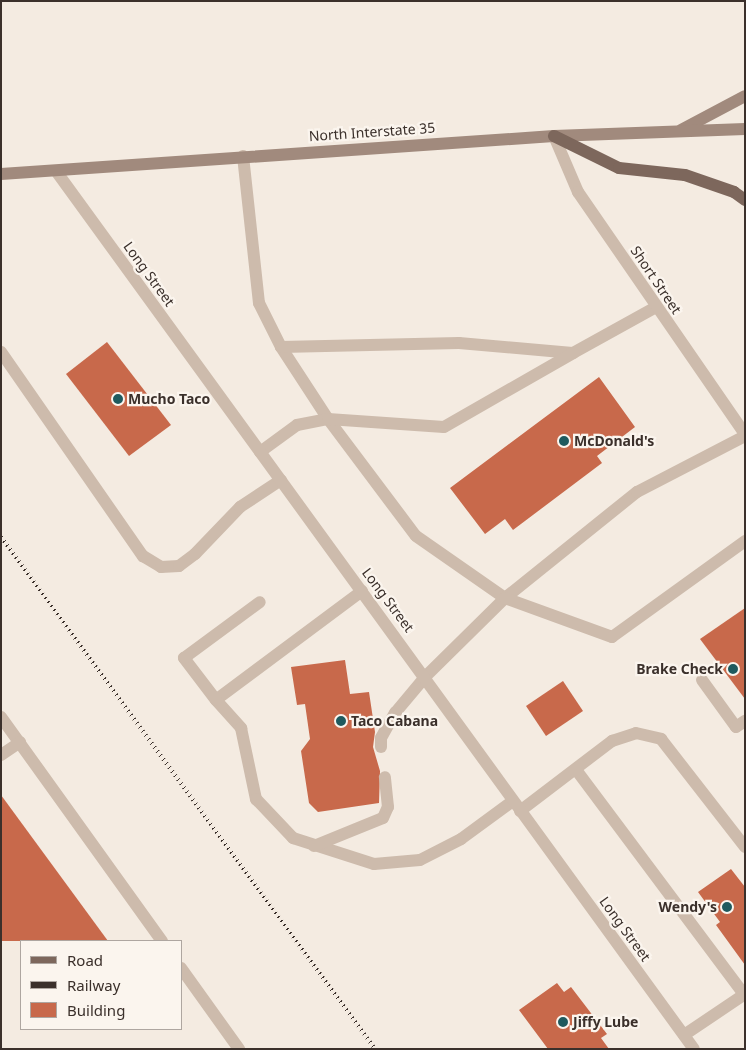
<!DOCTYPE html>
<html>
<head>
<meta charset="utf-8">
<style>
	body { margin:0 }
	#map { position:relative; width:746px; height:1050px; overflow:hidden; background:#f4ebe1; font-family:"Noto Sans",sans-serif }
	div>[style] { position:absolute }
	.building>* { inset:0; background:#c8694b }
	.service>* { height:12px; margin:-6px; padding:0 6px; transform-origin:6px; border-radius:6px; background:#cdbbac }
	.minor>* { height:12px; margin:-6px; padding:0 6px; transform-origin:6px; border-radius:6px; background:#cdbbac }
	.secondary>* { height:12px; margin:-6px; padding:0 6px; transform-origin:6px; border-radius:6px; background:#a18a7d }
	.primary>* { height:12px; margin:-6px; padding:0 6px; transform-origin:6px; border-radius:6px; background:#7d675c }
	.rail>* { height:4px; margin-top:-2px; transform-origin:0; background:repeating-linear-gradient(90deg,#3b302b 0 1px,transparent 0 5px) }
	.dots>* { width:14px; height:14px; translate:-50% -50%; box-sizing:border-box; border:2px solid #fbf5ee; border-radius:50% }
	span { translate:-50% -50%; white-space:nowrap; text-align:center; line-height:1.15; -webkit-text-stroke:4.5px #fbf5ee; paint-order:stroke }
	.street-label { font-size:14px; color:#3b302b }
	.poi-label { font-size:14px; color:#3b302b; font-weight:700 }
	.left { translate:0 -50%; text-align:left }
	.right { translate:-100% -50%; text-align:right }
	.frame { position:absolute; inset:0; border:2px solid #3b302b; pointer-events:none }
	.legend { position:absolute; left:20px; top:940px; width:162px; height:90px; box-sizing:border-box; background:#fbf5ee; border:1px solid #aea6a0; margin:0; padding:6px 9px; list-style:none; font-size:15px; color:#3b302b }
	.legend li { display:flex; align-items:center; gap:10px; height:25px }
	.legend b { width:25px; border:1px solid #aea6a0 }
</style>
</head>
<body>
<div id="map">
	<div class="building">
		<i style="clip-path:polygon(107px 342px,171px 425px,129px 456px,66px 374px)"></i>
		<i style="clip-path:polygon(599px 377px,635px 427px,597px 456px,602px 463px,513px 530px,505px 519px,485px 534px,450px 488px)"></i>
		<i style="clip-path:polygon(745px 608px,745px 699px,700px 639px)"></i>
		<i style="clip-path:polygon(345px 660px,350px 694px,369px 692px,375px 732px,373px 747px,380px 771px,379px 803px,318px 812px,309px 803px,301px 751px,310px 739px,305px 704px,297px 705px,291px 667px)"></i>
		<i style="clip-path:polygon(563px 681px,583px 711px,546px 736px,526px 706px)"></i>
		<i style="clip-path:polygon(1px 795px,108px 941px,1px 941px)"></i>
		<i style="clip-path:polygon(731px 869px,745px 887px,745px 965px,716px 925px,720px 922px,698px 892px)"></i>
		<i style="clip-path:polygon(557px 983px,564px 992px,571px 987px,607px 1034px,601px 1038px,609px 1049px,548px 1049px,519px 1010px)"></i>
	</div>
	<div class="service">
		<i style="left:243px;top:156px;width:148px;rotate:83.8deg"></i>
		<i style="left:259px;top:303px;width:49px;rotate:63.4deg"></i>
		<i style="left:281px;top:347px;width:86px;rotate:56.9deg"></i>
		<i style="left:328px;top:419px;width:146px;rotate:53.1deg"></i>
		<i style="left:416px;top:536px;width:108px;rotate:34.9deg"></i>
		<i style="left:505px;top:598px;width:169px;rotate:-38.8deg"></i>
		<i style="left:637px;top:492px;width:122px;rotate:-27.4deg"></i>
		<i style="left:281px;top:347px;width:178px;rotate:-1.3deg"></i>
		<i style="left:459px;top:343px;width:114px;rotate:5deg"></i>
		<i style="left:573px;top:353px;width:95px;rotate:-29deg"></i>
		<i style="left:1px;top:352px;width:249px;rotate:55.2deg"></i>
		<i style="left:143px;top:556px;width:21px;rotate:31deg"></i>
		<i style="left:161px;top:567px;width:18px;rotate:-3deg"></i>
		<i style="left:179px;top:566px;width:20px;rotate:-37deg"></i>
		<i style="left:195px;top:554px;width:65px;rotate:-46.2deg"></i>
		<i style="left:240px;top:507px;width:49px;rotate:-33.4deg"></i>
		<i style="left:260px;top:452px;width:46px;rotate:-36.1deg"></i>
		<i style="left:297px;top:425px;width:32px;rotate:-11deg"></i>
		<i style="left:328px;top:419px;width:116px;rotate:3.9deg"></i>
		<i style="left:444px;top:427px;width:149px;rotate:-29.8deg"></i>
		<i style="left:362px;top:591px;width:182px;rotate:143.3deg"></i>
		<i style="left:216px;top:700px;width:38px;rotate:48deg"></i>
		<i style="left:241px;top:728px;width:73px;rotate:78.1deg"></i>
		<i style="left:256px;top:799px;width:54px;rotate:46.5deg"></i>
		<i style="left:293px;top:838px;width:85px;rotate:17.8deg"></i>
		<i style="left:374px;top:864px;width:46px;rotate:-5deg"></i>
		<i style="left:420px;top:860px;width:46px;rotate:-27.1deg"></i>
		<i style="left:461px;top:839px;width:64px;rotate:-36.2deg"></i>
		<i style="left:702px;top:680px;width:58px;rotate:54.1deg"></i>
		<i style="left:736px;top:727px;width:11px;rotate:-34deg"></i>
		<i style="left:216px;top:700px;width:53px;rotate:-127.3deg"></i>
		<i style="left:184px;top:658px;width:94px;rotate:-36.4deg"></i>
		<i style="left:1px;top:717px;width:276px;rotate:54.3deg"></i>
		<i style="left:381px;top:747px;width:9px;rotate:-90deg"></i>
		<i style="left:381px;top:738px;width:29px;rotate:-61deg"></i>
		<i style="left:395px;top:713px;width:48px;rotate:-50deg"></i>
		<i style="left:426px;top:676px;width:111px;rotate:-44.6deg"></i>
		<i style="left:505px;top:598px;width:114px;rotate:20deg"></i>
		<i style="left:612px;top:637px;width:164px;rotate:-35.8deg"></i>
		<i style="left:1px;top:755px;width:23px;rotate:-34deg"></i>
		<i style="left:577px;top:771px;width:277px;rotate:53.2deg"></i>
		<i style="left:520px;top:811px;width:116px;rotate:-37.3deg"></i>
		<i style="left:612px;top:741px;width:25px;rotate:-18deg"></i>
		<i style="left:636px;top:733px;width:26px;rotate:13deg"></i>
		<i style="left:661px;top:739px;width:137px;rotate:52.1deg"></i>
		<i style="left:314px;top:846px;width:74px;rotate:-22.1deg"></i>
		<i style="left:383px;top:818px;width:12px;rotate:-66deg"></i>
		<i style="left:388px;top:807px;width:30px;rotate:-96deg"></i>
		<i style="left:181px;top:968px;width:100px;rotate:54.4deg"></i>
		<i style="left:684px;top:1035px;width:73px;rotate:-33.9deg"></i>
	</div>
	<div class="minor">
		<i style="left:554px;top:136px;width:61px;rotate:66.8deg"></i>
		<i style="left:578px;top:192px;width:294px;rotate:55.4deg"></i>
		<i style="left:56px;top:171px;width:1085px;rotate:54deg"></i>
	</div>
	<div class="secondary">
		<i style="left:681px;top:130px;width:72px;rotate:-28deg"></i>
		<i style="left:1px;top:174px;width:554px;rotate:-3.93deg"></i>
		<i style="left:554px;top:136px;width:191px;rotate:-2.1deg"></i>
	</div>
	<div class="primary">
		<i style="left:554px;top:136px;width:72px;rotate:26.2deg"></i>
		<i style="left:619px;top:168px;width:66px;rotate:6.1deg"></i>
		<i style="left:685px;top:175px;width:52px;rotate:19.1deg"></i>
		<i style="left:734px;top:192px;width:14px;rotate:36deg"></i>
	</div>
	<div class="rail">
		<i style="left:1px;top:537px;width:634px;rotate:53.85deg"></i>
	</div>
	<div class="dots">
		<i style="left:118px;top:399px;background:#1f5a5e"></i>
		<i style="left:564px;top:441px;background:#1f5a5e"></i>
		<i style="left:733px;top:669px;background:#1f5a5e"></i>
		<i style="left:341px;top:721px;background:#1f5a5e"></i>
		<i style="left:727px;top:907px;background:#1f5a5e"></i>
		<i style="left:563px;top:1022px;background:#1f5a5e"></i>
	</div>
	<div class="street-label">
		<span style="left:372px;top:132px;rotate:-4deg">North Interstate 35</span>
		<span style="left:149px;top:274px;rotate:54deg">Long Street</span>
		<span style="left:656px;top:280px;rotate:56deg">Short Street</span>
		<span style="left:388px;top:600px;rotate:53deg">Long Street</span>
		<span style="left:625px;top:929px;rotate:54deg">Long Street</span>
	</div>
	<div class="poi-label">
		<span class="left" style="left:128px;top:399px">Mucho Taco</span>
		<span class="left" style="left:574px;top:441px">McDonald's</span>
		<span class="right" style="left:723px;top:669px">Brake Check</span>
		<span class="left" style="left:351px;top:721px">Taco Cabana</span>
		<span class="right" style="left:717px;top:907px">Wendy's</span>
		<span class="left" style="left:573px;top:1022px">Jiffy Lube</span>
	</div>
	<div class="frame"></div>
	<ul class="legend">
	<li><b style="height:6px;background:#7d675c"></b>Road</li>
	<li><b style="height:6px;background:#3b302b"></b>Railway</li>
	<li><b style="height:14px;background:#c8694b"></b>Building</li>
	</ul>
</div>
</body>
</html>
